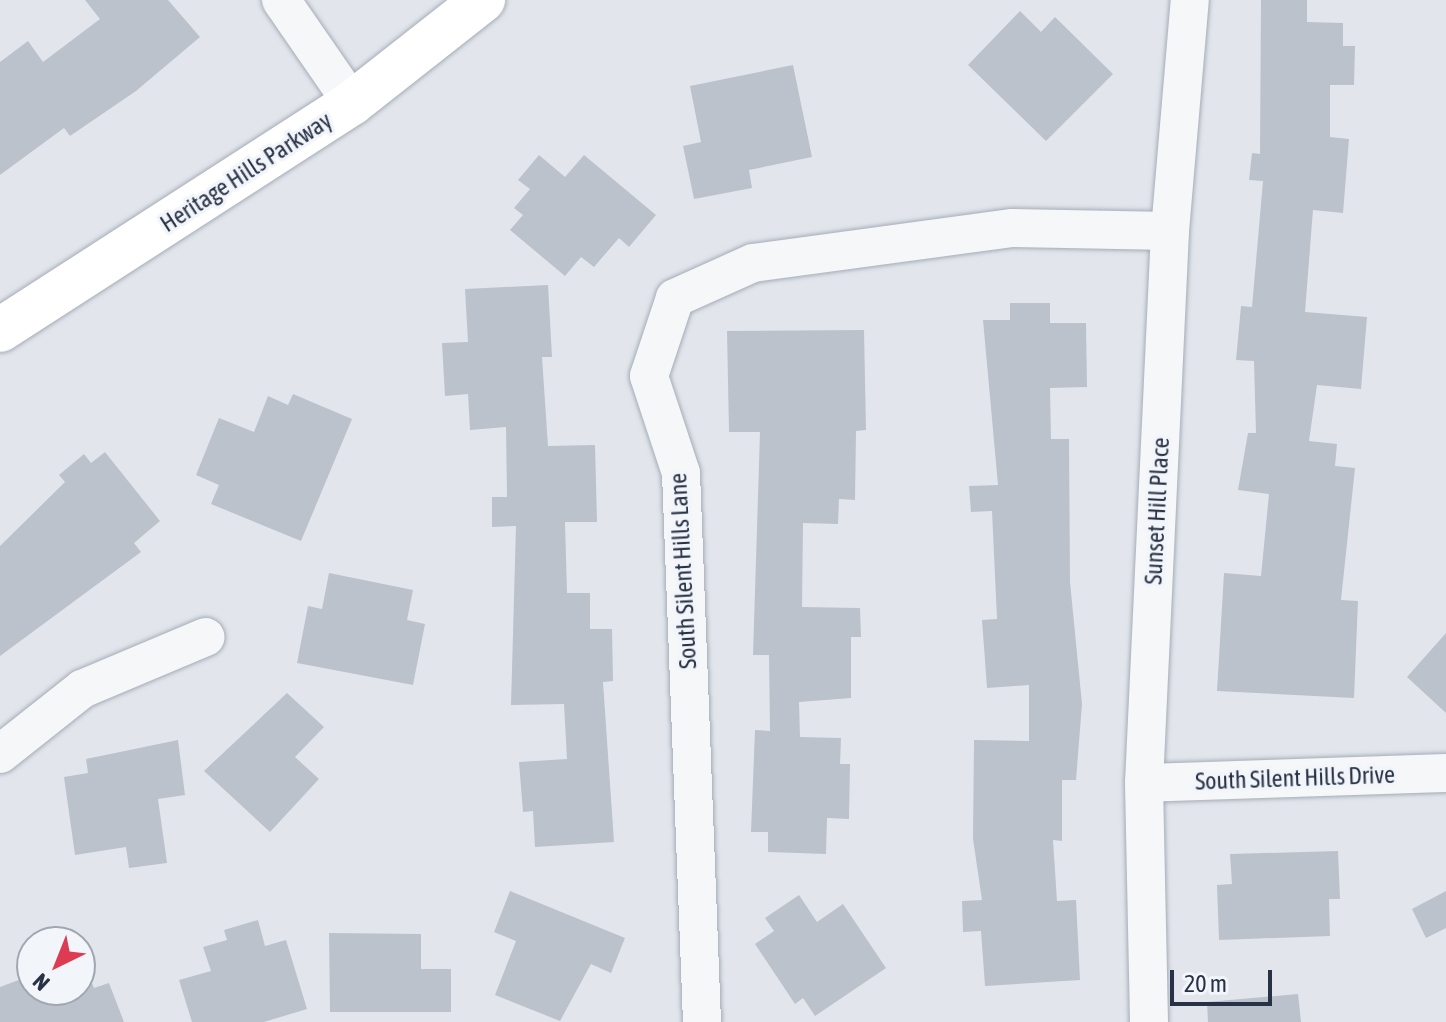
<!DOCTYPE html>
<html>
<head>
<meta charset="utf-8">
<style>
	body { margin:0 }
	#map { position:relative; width:1446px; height:1022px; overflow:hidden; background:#e2e6ec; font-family:"Asap Condensed",sans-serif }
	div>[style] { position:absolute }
	.building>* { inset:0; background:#bbc2cc }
	.roads { filter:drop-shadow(0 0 2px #a6acb7) drop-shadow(0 0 2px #a6acb7) }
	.street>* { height:38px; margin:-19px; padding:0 19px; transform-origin:19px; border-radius:19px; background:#f5f7f9 }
	.secondary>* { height:44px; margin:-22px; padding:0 22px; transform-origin:22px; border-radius:22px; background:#fff }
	span { translate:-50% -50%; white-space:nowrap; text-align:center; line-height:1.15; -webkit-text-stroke:7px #f2f5f9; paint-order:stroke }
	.street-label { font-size:24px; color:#283246 }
	.north { position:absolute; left:16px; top:926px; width:80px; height:80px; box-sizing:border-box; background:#f2f5f9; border:2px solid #a1a7b1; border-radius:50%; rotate:223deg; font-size:22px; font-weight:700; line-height:32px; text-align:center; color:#283246 }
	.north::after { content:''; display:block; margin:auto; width:28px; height:36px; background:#dc3b52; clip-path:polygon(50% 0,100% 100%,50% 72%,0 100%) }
	.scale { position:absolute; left:1170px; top:970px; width:102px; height:36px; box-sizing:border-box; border:4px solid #283246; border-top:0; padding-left:10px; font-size:24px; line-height:28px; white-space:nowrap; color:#283246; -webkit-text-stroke:6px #f2f5f9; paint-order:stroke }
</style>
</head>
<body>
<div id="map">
	<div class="building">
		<i style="clip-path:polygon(85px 0,168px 0,200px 37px,136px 91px,70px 136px,64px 128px,0 175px,0 62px,28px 41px,43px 62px,100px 19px)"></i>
		<i style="clip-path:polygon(1261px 0,1307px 0,1307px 22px,1343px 23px,1343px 46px,1355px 46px,1354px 85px,1330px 85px,1330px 137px,1349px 139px,1343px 213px,1313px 210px,1305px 312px,1367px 317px,1361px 389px,1317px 385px,1309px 441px,1337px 444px,1335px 466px,1355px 468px,1341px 600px,1358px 601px,1354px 698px,1217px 691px,1224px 573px,1261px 576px,1269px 494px,1238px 490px,1248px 433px,1256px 433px,1254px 361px,1236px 360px,1241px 306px,1252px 307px,1263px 181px,1249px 180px,1252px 153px,1260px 154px)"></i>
		<i style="clip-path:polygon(1020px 11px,1041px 32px,1055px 17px,1113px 74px,1046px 141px,968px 65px)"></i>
		<i style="clip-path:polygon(793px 65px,812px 157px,749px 170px,752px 188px,694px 199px,683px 146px,701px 142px,690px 86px)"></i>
		<i style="clip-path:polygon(539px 155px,565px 177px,584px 155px,656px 215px,629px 247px,619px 238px,594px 267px,581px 257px,565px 276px,510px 230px,523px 215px,514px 208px,530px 189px,518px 180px)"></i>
		<i style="clip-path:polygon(548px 285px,552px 357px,542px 357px,548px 446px,595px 445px,597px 522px,565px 522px,567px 593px,590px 593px,590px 629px,612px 629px,613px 681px,603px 682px,614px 842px,535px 847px,533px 811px,523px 812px,519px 762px,567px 759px,564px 704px,511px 705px,516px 526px,492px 527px,492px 497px,507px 497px,506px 427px,470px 430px,468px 394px,445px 396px,442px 343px,468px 342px,465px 289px)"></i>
		<i style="clip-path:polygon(1010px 303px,1050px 303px,1050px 323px,1086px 323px,1087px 387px,1050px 388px,1051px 439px,1069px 439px,1070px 582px,1082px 704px,1076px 780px,1062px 780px,1062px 841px,1053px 840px,1057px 901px,1076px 900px,1080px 980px,985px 986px,981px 931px,963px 932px,962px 901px,982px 900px,973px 839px,974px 740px,1029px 741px,1029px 685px,987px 688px,982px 620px,997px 619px,992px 511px,971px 512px,969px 486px,998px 485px,983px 320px,1010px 320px)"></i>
		<i style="clip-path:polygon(864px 330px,866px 430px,856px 431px,855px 500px,839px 499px,838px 524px,803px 523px,802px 607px,860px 608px,861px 637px,851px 637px,851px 698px,799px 702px,800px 737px,841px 738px,840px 764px,850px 764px,849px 819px,827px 818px,826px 854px,768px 852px,768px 832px,751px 832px,755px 730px,770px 731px,769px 655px,753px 655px,760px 432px,729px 432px,727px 331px)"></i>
		<i style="clip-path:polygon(293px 394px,352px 419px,301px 541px,211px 504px,219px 485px,196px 475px,219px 418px,254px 432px,268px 396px,288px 405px)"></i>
		<i style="clip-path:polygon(105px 452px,160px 521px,134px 543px,141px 552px,0 656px,0 546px,65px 482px,59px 475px,84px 454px,91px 463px)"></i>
		<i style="clip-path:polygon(329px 573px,413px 590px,407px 620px,425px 624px,413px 685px,297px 663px,308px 606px,322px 609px)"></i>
		<i style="clip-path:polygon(1446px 633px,1446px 713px,1407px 677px)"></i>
		<i style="clip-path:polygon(287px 693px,324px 727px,295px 757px,319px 779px,270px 832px,204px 771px)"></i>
		<i style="clip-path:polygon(178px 740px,185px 795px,158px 799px,167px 863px,129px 868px,126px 847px,75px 855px,64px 777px,88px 773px,86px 759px)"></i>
		<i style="clip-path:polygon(1338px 851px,1340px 899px,1329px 899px,1330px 936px,1219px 940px,1217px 885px,1232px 884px,1230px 854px)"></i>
		<i style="clip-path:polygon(510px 891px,625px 938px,611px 973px,591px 964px,560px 1021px,495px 995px,516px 941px,494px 932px)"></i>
		<i style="clip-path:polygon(1446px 891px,1446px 928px,1426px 938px,1412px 909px)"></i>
		<i style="clip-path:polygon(799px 895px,817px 922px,843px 904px,886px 968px,815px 1016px,803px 998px,795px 1004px,755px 944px,774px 931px,765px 918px)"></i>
		<i style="clip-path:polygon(258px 920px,265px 946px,286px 940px,307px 1009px,264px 1022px,192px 1022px,179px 980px,211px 971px,203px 947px,227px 940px,224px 930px)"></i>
		<i style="clip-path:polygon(329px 933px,421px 934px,421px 969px,451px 969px,451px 1012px,330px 1012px)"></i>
		<i style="clip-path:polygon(83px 962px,94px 988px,109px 983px,124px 1022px,0 1022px,0 987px,32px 975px,32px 990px,80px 990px)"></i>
		<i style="clip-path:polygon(1298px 994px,1301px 1022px,1208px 1022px,1207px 1002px)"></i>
	</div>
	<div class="roads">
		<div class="street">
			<i style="left:281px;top:0;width:125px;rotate:55.4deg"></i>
			<i style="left:0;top:754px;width:105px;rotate:-38.4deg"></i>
			<i style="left:82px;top:689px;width:134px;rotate:-22.8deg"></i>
			<i style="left:1144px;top:783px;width:302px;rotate:-1.9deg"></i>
			<i style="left:702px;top:1022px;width:549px;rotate:-92.19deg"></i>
			<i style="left:681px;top:473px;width:102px;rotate:-108.3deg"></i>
			<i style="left:649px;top:376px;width:82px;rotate:-71.6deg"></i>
			<i style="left:675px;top:298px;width:85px;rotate:-24.2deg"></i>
			<i style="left:753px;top:263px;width:262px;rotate:-7.7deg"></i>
			<i style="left:1013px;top:228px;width:157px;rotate:1.1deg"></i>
			<i style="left:1149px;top:1022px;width:239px;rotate:-91.2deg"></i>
			<i style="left:1144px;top:783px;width:553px;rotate:-87.3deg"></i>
			<i style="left:1170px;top:231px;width:232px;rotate:-85.1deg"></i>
		</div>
		<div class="secondary">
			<i style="left:0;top:330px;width:419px;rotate:-32.8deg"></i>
			<i style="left:352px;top:103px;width:167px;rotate:-38.2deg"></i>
		</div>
	</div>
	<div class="street-label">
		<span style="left:246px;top:172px;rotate:-33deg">Heritage Hills Parkway</span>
		<span style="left:1157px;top:511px;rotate:-87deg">Sunset Hill Place</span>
		<span style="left:683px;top:571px;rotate:-93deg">South Silent Hills Lane</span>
		<span style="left:1295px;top:778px;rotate:-2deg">South Silent Hills Drive</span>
	</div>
	<div class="north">N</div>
	<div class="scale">20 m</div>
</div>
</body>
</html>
